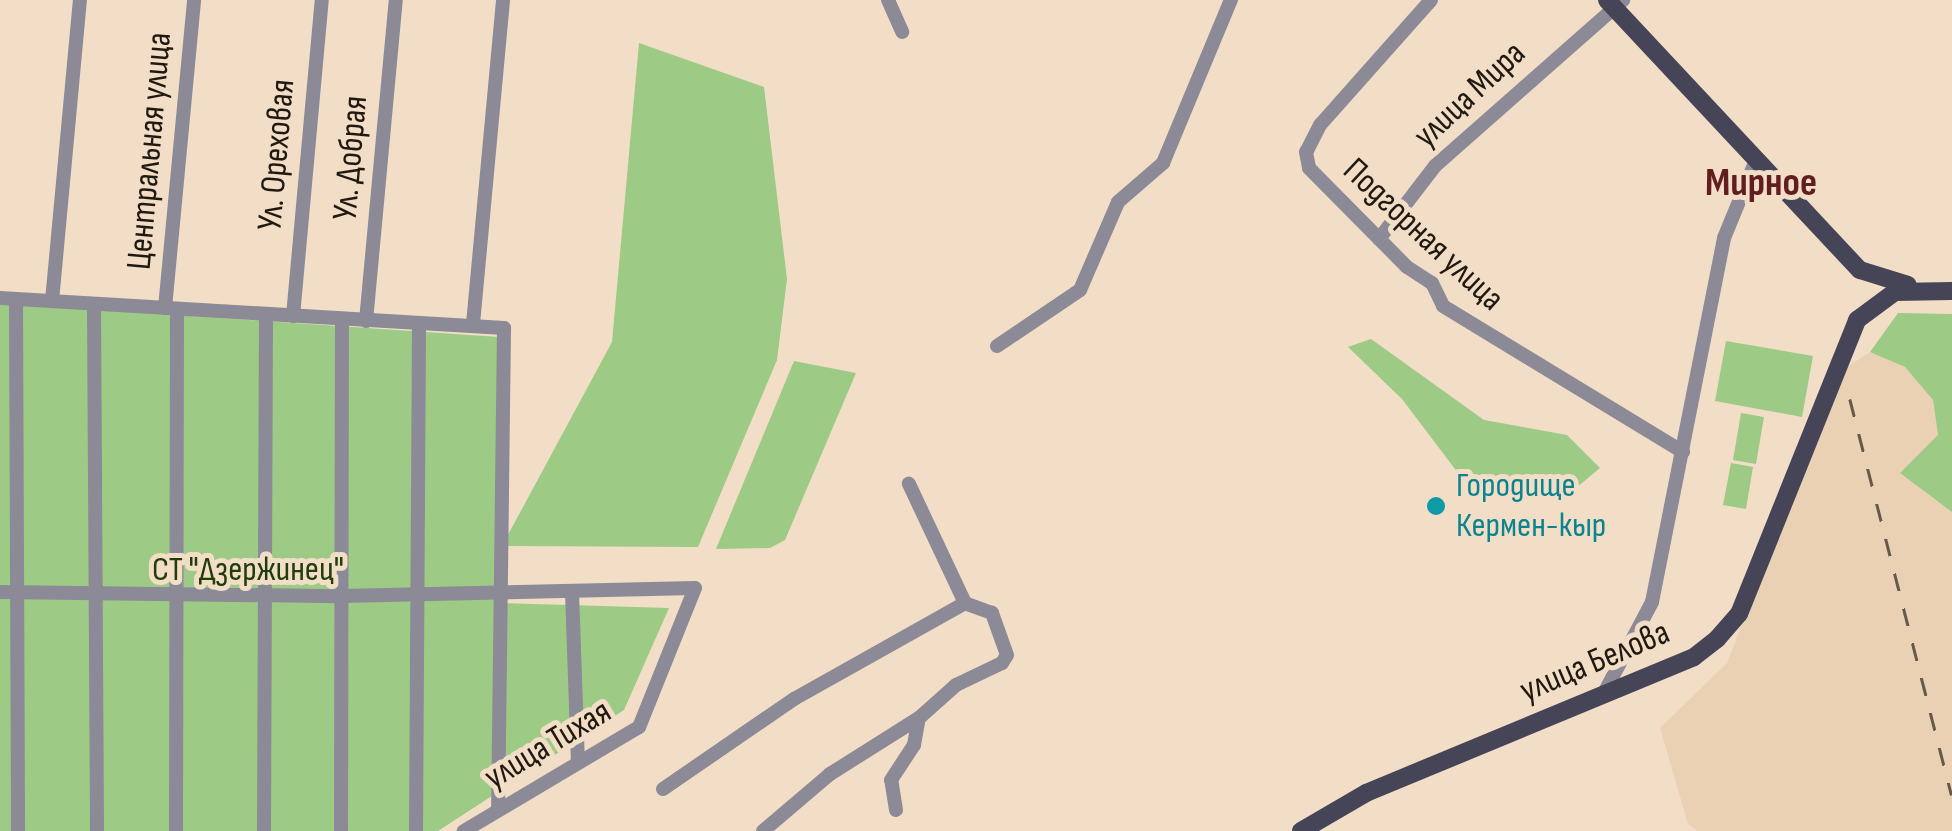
<!DOCTYPE html>
<html>
<head>
<meta charset="utf-8">
<style>
	body { margin:0 }
	#map { position:relative; width:1952px; height:831px; overflow:hidden; background:#f2dec7; font-family:"Sofia Sans Condensed",sans-serif }
	div>[style] { position:absolute }
	.built>* { inset:0; background:#ebd1b4 }
	.green>* { inset:0; background:#9dca85 }
	.minor>* { height:14px; margin:-7px; padding:0 7px; transform-origin:7px; border-radius:7px; background:#8b8a96 }
	.major>* { height:18px; margin:-9px; padding:0 9px; transform-origin:9px; border-radius:9px; background:#464558 }
	.rail>* { height:2.5px; margin-top:-1.25px; transform-origin:0; background:repeating-linear-gradient(90deg,#64594c 0 18px,transparent 0 36px) }
	.dots>* { width:28px; height:28px; translate:-50% -50%; box-sizing:border-box; border:5px solid #f2dec7; border-radius:50% }
	span { translate:-50% -50%; white-space:nowrap; text-align:center; line-height:1.15; -webkit-text-stroke:10px #f2dec7; paint-order:stroke }
	.street-label { font-size:35px; color:#201911 }
	.culture-label { font-size:35px; color:#0d838f }
	.left { translate:0 -50%; text-align:left }
	.park-label { font-size:35px; color:#203d0b }
	.quarter-label { font-size:40px; color:#621d1e; font-weight:700 }
</style>
</head>
<body>
<div id="map">
	<div class="built">
		<i style="clip-path:polygon(1870px 352px,1905px 367px,1933px 400px,1938px 436px,1900px 473px,1952px 512px,1952px 831px,1697px 831px,1688px 824px,1660px 728px,1727px 663px,1841px 371px)"></i>
	</div>
	<div class="green">
		<i style="clip-path:polygon(639px 43px,764px 87px,787px 279px,777px 360px,698px 547px,502px 546px,612px 342px)"></i>
		<i style="clip-path:polygon(0 303px,499px 337px,496px 603px,669px 608px,624px 710px,438px 831px,0 831px)"></i>
		<i style="clip-path:polygon(1898px 313px,1952px 314px,1952px 512px,1900px 473px,1938px 435px,1933px 400px,1905px 367px,1870px 352px)"></i>
		<i style="clip-path:polygon(1371px 339px,1484px 420px,1567px 435px,1600px 468px,1564px 498px,1458px 473px,1402px 399px,1348px 347px)"></i>
		<i style="clip-path:polygon(1726px 341px,1813px 356px,1802px 417px,1715px 401px)"></i>
		<i style="clip-path:polygon(794px 361px,856px 373px,785px 540px,770px 548px,716px 549px)"></i>
		<i style="clip-path:polygon(1741px 413px,1764px 417px,1756px 464px,1733px 460px)"></i>
		<i style="clip-path:polygon(1731px 463px,1753px 467px,1746px 509px,1723px 505px)"></i>
	</div>
	<div class="minor">
		<i style="left:888px;top:0;width:35px;rotate:66deg"></i>
		<i style="left:1431px;top:0;width:167px;rotate:131.6deg"></i>
		<i style="left:1320px;top:125px;width:30px;rotate:117deg"></i>
		<i style="left:1306px;top:152px;width:16px;rotate:79deg"></i>
		<i style="left:1309px;top:168px;width:139px;rotate:45.3deg"></i>
		<i style="left:1407px;top:267px;width:30px;rotate:33deg"></i>
		<i style="left:1432px;top:283px;width:25px;rotate:64deg"></i>
		<i style="left:1443px;top:306px;width:281px;rotate:31.3deg"></i>
		<i style="left:1379px;top:239px;width:92px;rotate:-52.5deg"></i>
		<i style="left:1435px;top:166px;width:251px;rotate:-41.4deg"></i>
		<i style="left:0;top:298px;width:505px;rotate:3.41deg"></i>
		<i style="left:504px;top:328px;width:482px;rotate:90.7deg"></i>
		<i style="left:16px;top:299px;width:532px;rotate:89.78deg"></i>
		<i style="left:52px;top:301px;width:302px;rotate:-84.7deg"></i>
		<i style="left:94px;top:304px;width:527px;rotate:89.67deg"></i>
		<i style="left:165px;top:308px;width:309px;rotate:-84.6deg"></i>
		<i style="left:293px;top:316px;width:317px;rotate:-84.8deg"></i>
		<i style="left:366px;top:321px;width:322px;rotate:-84.7deg"></i>
		<i style="left:473px;top:324px;width:325px;rotate:-84.7deg"></i>
		<i style="left:997px;top:346px;width:100px;rotate:-34deg"></i>
		<i style="left:1080px;top:290px;width:96px;rotate:-66.6deg"></i>
		<i style="left:1118px;top:202px;width:60px;rotate:-40.9deg"></i>
		<i style="left:1163px;top:163px;width:177px;rotate:-67.4deg"></i>
		<i style="left:0;top:592px;width:342px;rotate:0.7deg"></i>
		<i style="left:342px;top:596px;width:353px;rotate:-1.3deg"></i>
		<i style="left:695px;top:588px;width:150px;rotate:111.9deg"></i>
		<i style="left:639px;top:727px;width:204px;rotate:149.3deg"></i>
		<i style="left:572px;top:592px;width:169px;rotate:88deg"></i>
		<i style="left:1603px;top:695px;width:105px;rotate:-62.2deg"></i>
		<i style="left:1652px;top:602px;width:371px;rotate:-78.8deg"></i>
		<i style="left:1724px;top:238px;width:84px;rotate:-67.7deg"></i>
		<i style="left:663px;top:789px;width:159px;rotate:-34.5deg"></i>
		<i style="left:794px;top:699px;width:196px;rotate:-29.3deg"></i>
		<i style="left:896px;top:810px;width:30px;rotate:-99deg"></i>
		<i style="left:891px;top:780px;width:42px;rotate:-56.7deg"></i>
		<i style="left:914px;top:745px;width:27px;rotate:-80deg"></i>
		<i style="left:919px;top:718px;width:50px;rotate:-41.7deg"></i>
		<i style="left:956px;top:685px;width:51px;rotate:-25.6deg"></i>
		<i style="left:1002px;top:663px;width:9px;rotate:-58deg"></i>
		<i style="left:1007px;top:655px;width:45px;rotate:-109.7deg"></i>
		<i style="left:992px;top:613px;width:29px;rotate:-160deg"></i>
		<i style="left:965px;top:603px;width:132px;rotate:-115.2deg"></i>
		<i style="left:176px;top:831px;width:521px;rotate:-89.89deg"></i>
		<i style="left:264px;top:831px;width:516px;rotate:-89.78deg"></i>
		<i style="left:341px;top:831px;width:512px;rotate:-89.89deg"></i>
		<i style="left:416px;top:831px;width:507px;rotate:-89.66deg"></i>
		<i style="left:763px;top:831px;width:88px;rotate:-40.4deg"></i>
		<i style="left:830px;top:774px;width:105px;rotate:-32.2deg"></i>
	</div>
	<div class="major">
		<i style="left:1607px;top:0;width:370px;rotate:46.9deg"></i>
		<i style="left:1860px;top:270px;width:50px;rotate:17.4deg"></i>
		<i style="left:1301px;top:831px;width:75px;rotate:-30.3deg"></i>
		<i style="left:1366px;top:793px;width:355px;rotate:-22.5deg"></i>
		<i style="left:1694px;top:657px;width:29px;rotate:-38deg"></i>
		<i style="left:1717px;top:639px;width:33px;rotate:-49deg"></i>
		<i style="left:1739px;top:614px;width:317px;rotate:-68.1deg"></i>
		<i style="left:1857px;top:320px;width:47px;rotate:-36.4deg"></i>
		<i style="left:1895px;top:292px;width:57px;rotate:-1deg"></i>
	</div>
	<div class="rail">
		<i style="left:1850px;top:399px;width:409px;rotate:75.6deg"></i>
	</div>
	<div class="dots">
		<i style="left:1436px;top:506px;background:#0f9aa8"></i>
	</div>
	<div class="street-label">
		<span style="left:1470px;top:95px;rotate:-43deg">улица Мира</span>
		<span style="left:150px;top:151px;rotate:-85deg">Центральная улица</span>
		<span style="left:277px;top:155px;rotate:-85deg">Ул. Ореховая</span>
		<span style="left:351px;top:158px;rotate:-85deg">Ул. Добрая</span>
		<span style="left:1423px;top:235px;rotate:43deg">Подгорная улица</span>
		<span style="left:1595px;top:662px;rotate:-23deg">улица Белова</span>
		<span style="left:548px;top:745px;rotate:-31deg">улица Тихая</span>
	</div>
	<div class="culture-label">
		<span class="left" style="left:1456px;top:506px">Городище<br>Кермен-кыр</span>
	</div>
	<div class="park-label">
		<span style="left:248px;top:570px">СТ "Дзержинец"</span>
	</div>
	<div class="quarter-label">
		<span style="left:1761px;top:183px">Мирное</span>
	</div>
</div>
</body>
</html>
